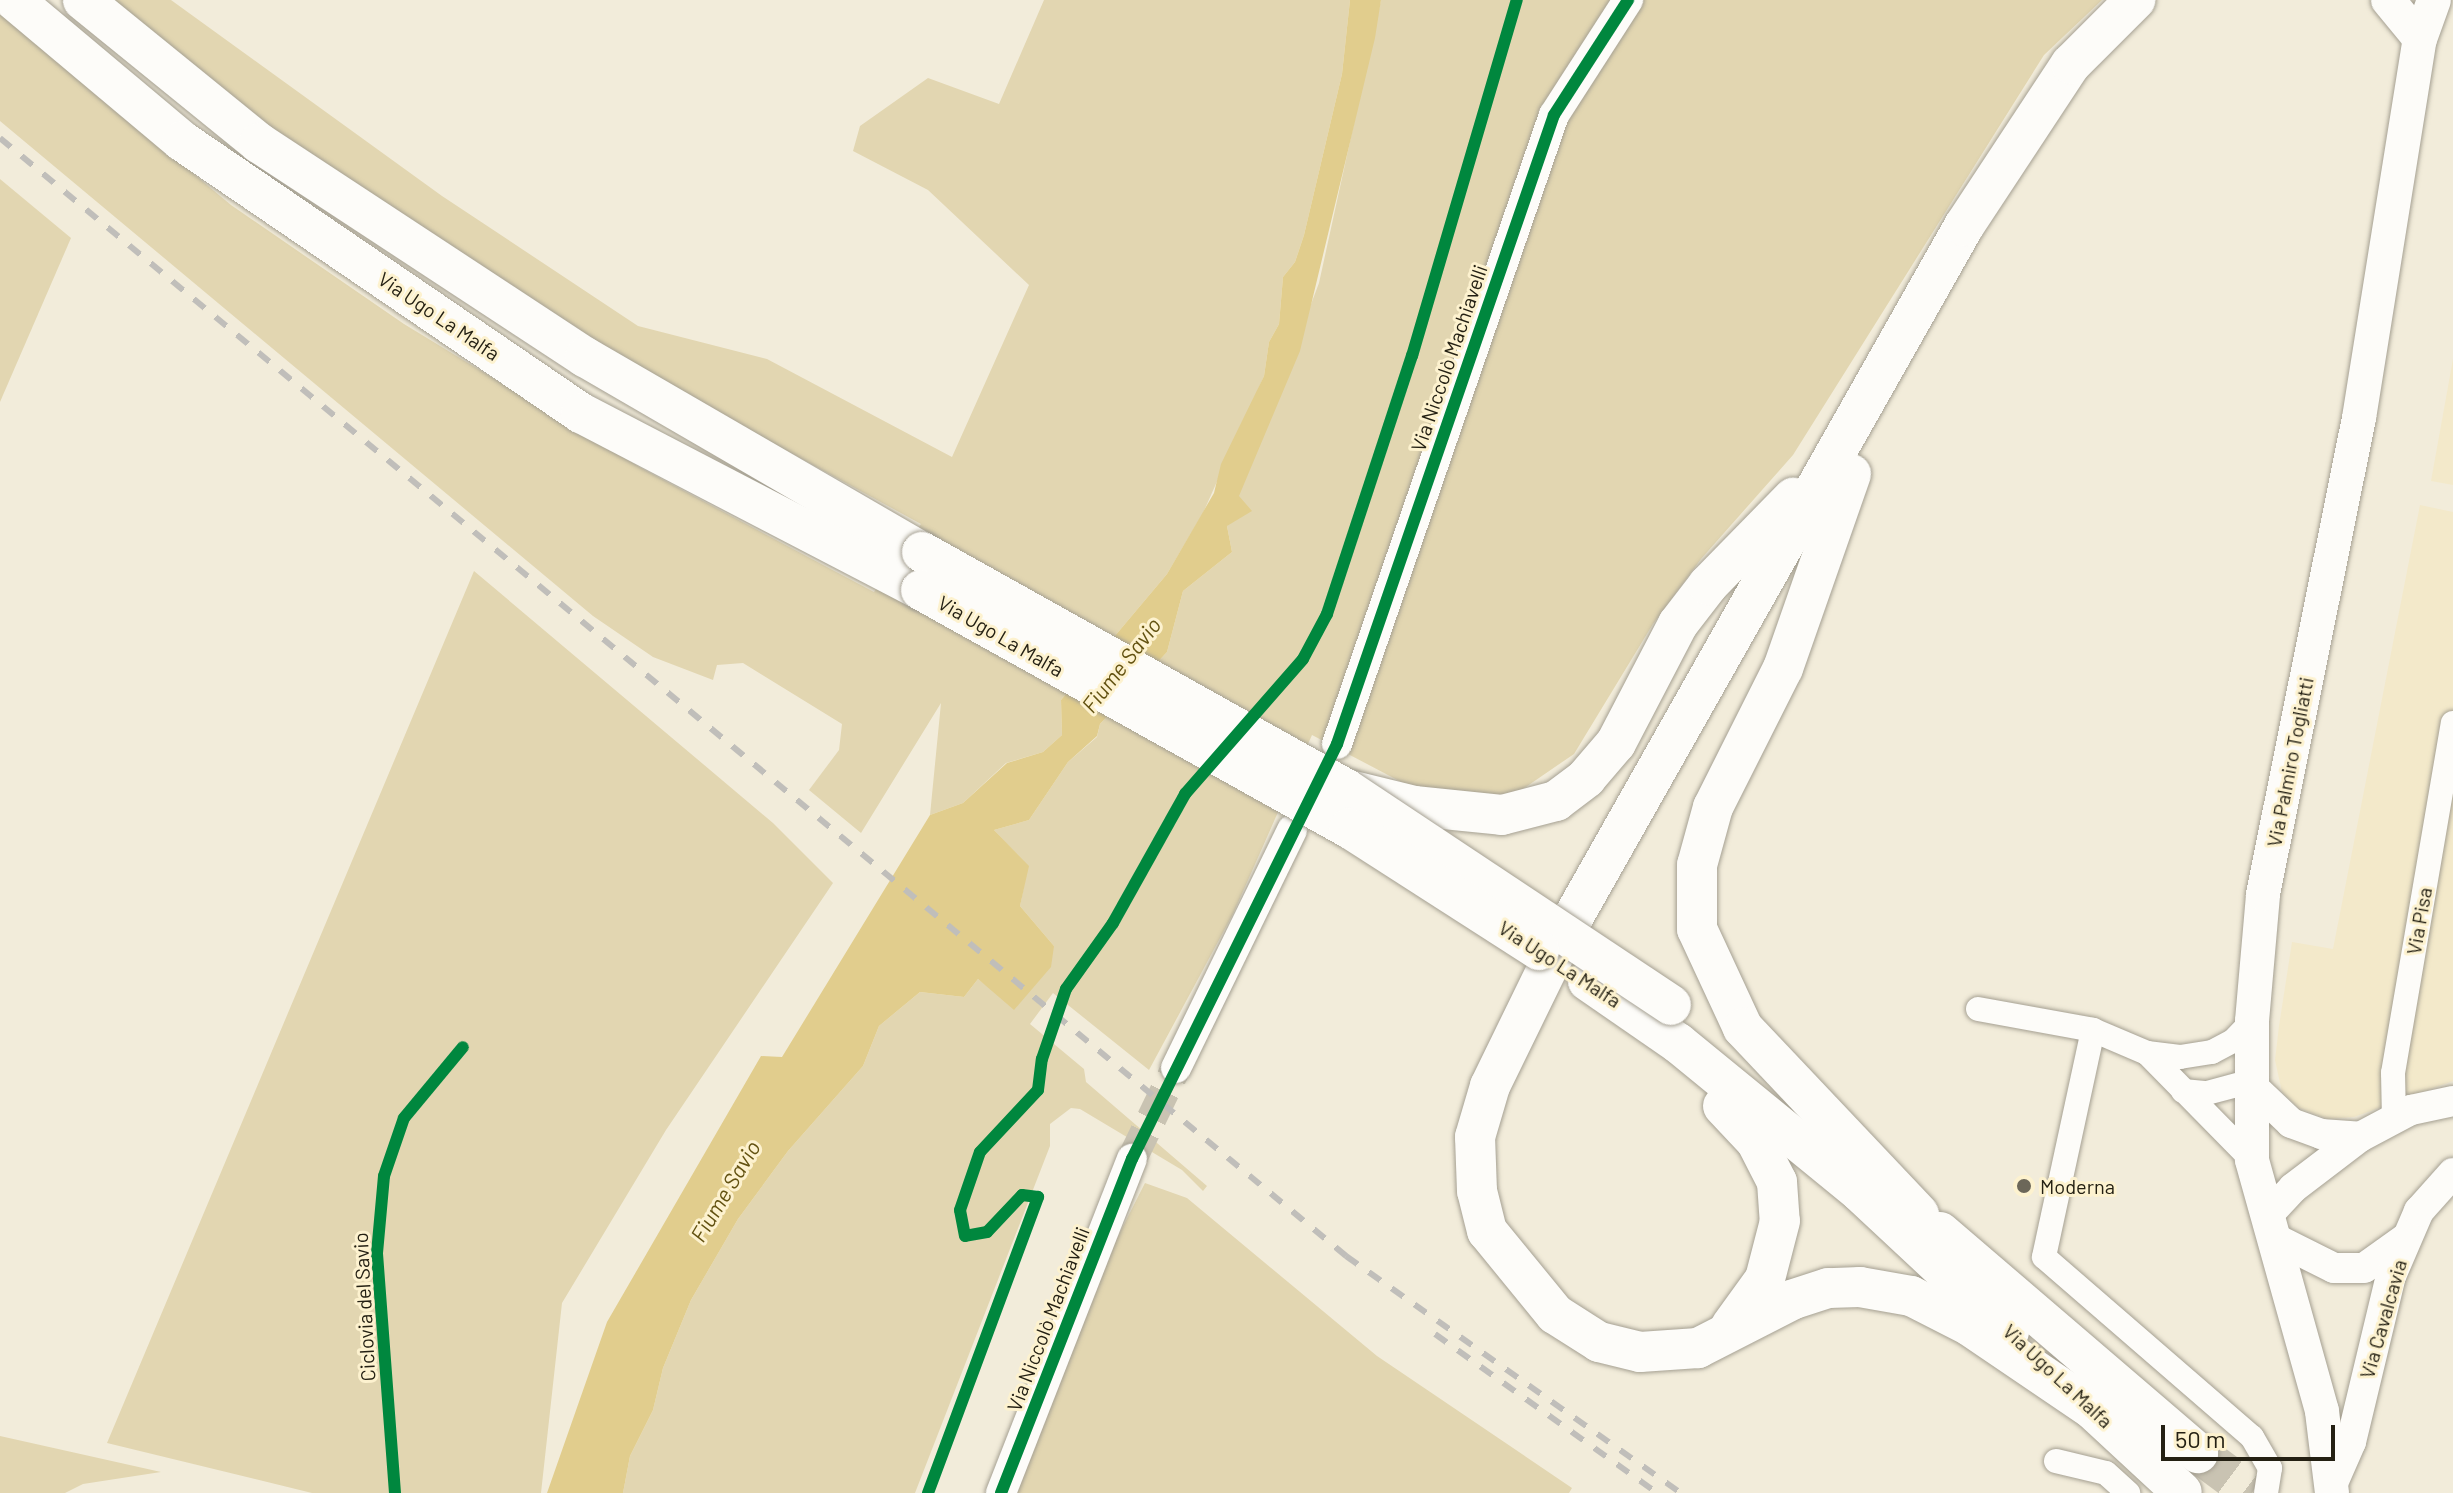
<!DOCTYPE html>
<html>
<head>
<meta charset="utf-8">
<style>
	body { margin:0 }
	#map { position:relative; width:2453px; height:1493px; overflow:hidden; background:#f2ecda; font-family:Barlow,sans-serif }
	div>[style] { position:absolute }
	.built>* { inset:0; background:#f3e9ca }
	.green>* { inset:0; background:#e2d6b1 }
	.water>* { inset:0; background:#e1cd8d }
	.tertiary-tunnel>* { height:30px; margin-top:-15px; transform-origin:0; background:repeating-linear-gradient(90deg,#c9c3b2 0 30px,transparent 0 45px) }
	.trunk-tunnel>* { height:40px; margin-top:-20px; transform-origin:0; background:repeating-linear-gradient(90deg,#c9c3b2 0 40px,transparent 0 60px) }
	.roads { filter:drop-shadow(0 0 2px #a5a092) drop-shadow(0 0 2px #a5a092) }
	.minor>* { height:24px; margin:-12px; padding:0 12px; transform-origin:12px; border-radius:12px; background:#fdfcf9 }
	.tertiary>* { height:30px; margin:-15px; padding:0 15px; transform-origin:15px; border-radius:15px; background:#fdfcf9 }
	.secondary>* { height:34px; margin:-17px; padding:0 17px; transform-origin:17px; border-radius:17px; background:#fdfcf9 }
	.trunk>* { height:40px; margin:-20px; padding:0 20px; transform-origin:20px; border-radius:20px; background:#fdfcf9 }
	.rail>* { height:6px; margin-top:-3px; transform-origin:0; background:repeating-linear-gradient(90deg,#c0beba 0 14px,transparent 0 28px) }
	.bridges { filter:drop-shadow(0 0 2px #a5a092) drop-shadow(0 0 2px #a5a092) }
	.trunk-bridge>* { height:40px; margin:-20px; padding:0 20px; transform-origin:20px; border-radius:20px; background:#fdfcf9 }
	.cycleway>* { height:12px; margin:-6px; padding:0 6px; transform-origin:6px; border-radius:6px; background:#00873e }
	.dots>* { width:22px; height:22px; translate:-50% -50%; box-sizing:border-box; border:4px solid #fdf2cf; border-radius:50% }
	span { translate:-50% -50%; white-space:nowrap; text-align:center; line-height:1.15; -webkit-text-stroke:6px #fdf2cf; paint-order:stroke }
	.street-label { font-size:20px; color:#242013 }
	.poi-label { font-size:20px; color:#242013 }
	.left { translate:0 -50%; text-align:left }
	.water-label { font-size:22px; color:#635211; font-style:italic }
	.scale { position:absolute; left:2161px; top:1425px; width:174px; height:36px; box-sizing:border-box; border:4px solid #242013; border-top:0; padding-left:10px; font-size:24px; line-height:28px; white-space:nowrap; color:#242013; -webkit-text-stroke:6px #fdf2cf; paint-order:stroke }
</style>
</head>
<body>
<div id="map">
	<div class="built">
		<i style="clip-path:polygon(2453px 359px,2453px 485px,2431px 481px)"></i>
		<i style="clip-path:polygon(2420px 505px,2453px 512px,2453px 1081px,2354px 1117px,2328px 1119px,2299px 1108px,2282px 1092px,2275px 1060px,2279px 1026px,2292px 942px,2333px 949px)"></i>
	</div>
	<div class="green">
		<i style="clip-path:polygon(105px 0,171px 0,442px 196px,638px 326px,767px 359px,952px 457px,1029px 285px,928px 190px,853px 151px,860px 126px,928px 78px,999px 104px,1044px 0,1350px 0,1342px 74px,1304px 235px,1295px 262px,1283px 277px,1279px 324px,1269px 342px,1264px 376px,1203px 513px,1167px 574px,1061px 700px,1062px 735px,1043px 752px,1006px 763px,963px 803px,930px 815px,941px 703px,861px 833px,809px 790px,839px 750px,842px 724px,743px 663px,717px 665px,713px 680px,653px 657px,593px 616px,0 121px,0 13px,231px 205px,404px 324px,641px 468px,874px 592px,921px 524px,615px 357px,273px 139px)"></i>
		<i style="clip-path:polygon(1381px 0,2102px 0,2044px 55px,1793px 455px,1701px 559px,1653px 624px,1574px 754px,1511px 797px,1441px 796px,1405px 784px,1312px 735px,1233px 914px,1149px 1070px,1053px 993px,1030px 1024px,1084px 1069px,1086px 1082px,1207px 1186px,1203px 1191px,1182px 1170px,1080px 1109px,1071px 1108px,1050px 1124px,1050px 1146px,915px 1493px,623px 1493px,630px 1456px,653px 1410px,663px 1368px,691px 1300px,738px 1219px,788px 1151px,863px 1066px,879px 1026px,920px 992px,964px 997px,978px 979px,991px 989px,1054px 946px,1020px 906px,1028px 866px,994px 830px,1029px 820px,1068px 762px,1097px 737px,1100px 724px,1167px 652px,1183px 591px,1232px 552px,1227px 526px,1319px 283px)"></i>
		<i style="clip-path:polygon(0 179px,71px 238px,0 402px)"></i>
		<i style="clip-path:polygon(474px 571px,773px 823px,833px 883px,666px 1130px,562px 1303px,541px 1493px,312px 1493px,107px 1443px)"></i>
		<i style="clip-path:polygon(1145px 1183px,1187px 1198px,1377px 1356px,1572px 1488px,1569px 1493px,1015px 1493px,1108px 1256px)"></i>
		<i style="clip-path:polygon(0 1436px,161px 1472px,83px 1484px,65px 1493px,0 1493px)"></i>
	</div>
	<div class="water">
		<i style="clip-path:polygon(1350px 0,1381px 0,1375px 38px,1300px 351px,1239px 496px,1252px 511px,1227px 526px,1232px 552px,1183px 591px,1167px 652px,1100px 724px,1097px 736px,1068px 762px,1029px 820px,994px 830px,1029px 866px,1020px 906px,1054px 946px,1051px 967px,1014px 1010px,978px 979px,964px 997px,920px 992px,879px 1026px,863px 1066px,788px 1151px,738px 1219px,691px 1300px,663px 1368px,653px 1410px,630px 1456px,623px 1493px,547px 1493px,607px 1322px,761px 1056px,782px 1057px,930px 815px,963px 803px,1007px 763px,1043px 752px,1062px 735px,1061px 700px,1167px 574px,1214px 493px,1221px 464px,1264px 376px,1269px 342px,1279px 324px,1283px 277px,1295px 262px,1304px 235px,1342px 74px)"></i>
	</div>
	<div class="tertiary-tunnel">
		<i style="left:1132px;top:1159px;width:101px;rotate:-64.2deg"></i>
	</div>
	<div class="trunk-tunnel">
		<i style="left:2198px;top:1453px;width:67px;rotate:36.5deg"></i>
	</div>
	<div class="roads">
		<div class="minor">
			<i style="left:1978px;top:1009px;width:117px;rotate:10.3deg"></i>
			<i style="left:2093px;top:1030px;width:59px;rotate:23.1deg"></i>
			<i style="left:2147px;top:1053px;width:33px;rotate:7deg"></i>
			<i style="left:2180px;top:1057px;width:32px;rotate:-9deg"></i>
			<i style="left:2212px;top:1052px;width:24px;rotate:-28deg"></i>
			<i style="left:2233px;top:1041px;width:28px;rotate:-46deg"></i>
			<i style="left:2093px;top:1030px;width:232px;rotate:102.2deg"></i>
			<i style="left:2044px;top:1257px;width:275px;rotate:40.9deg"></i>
			<i style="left:2252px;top:1437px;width:36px;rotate:60deg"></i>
			<i style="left:2270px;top:1468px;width:25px;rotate:99deg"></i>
			<i style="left:2147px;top:1053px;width:150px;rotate:45.5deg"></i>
			<i style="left:2183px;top:1091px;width:24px;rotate:5deg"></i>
			<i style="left:2207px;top:1093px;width:42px;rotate:-15deg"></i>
			<i style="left:2394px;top:1120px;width:47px;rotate:-91.2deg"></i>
			<i style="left:2393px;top:1073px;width:355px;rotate:-80.3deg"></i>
			<i style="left:2056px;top:1461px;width:51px;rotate:13.5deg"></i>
			<i style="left:2106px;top:1473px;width:30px;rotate:42deg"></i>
		</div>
		<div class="tertiary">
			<i style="left:1337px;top:744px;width:665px;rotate:-70.97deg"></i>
			<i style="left:1554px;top:115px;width:137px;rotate:-57.2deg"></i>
			<i style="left:1176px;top:1068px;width:265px;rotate:-64deg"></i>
			<i style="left:2248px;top:1082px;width:59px;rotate:43.6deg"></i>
			<i style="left:2291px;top:1123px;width:32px;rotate:20deg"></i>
			<i style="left:2321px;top:1134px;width:39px;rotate:4deg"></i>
			<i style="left:2267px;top:1216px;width:38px;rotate:-47deg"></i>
			<i style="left:2293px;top:1188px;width:84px;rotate:-37.3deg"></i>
			<i style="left:2360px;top:1137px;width:58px;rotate:-27.9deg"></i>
			<i style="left:2411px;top:1110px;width:43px;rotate:-12.1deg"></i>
			<i style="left:2274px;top:1238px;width:67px;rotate:26.6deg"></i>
			<i style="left:2334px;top:1268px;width:30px"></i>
			<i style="left:2364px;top:1268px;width:52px;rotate:-35.5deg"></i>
			<i style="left:2333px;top:1483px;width:45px;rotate:-66.3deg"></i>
			<i style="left:2351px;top:1442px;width:171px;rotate:-76.5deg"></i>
			<i style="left:2391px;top:1276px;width:71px;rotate:-66.7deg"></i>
			<i style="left:2419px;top:1211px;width:51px;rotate:-48.2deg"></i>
			<i style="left:1001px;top:1493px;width:359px;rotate:-68.6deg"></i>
		</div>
		<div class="secondary">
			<i style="left:2388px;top:0;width:50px;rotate:50.6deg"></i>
			<i style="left:2332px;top:1493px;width:83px;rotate:-97deg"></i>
			<i style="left:2322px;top:1411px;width:261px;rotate:-105.6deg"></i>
			<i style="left:2252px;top:1160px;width:139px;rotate:-90deg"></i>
			<i style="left:2252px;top:1021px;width:127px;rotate:-85deg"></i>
			<i style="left:2263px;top:894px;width:486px;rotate:-78.6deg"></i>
			<i style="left:2359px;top:418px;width:384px;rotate:-80.9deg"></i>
			<i style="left:2420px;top:39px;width:41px;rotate:-70.3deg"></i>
		</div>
		<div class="trunk">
			<i style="left:14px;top:0;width:219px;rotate:40deg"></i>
			<i style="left:182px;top:141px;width:483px;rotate:34.3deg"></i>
			<i style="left:581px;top:413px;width:383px;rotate:27.5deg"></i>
			<i style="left:83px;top:0;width:227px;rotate:39.1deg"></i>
			<i style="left:259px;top:143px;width:390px;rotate:33.3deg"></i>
			<i style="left:585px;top:357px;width:389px;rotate:30.1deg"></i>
			<i style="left:1851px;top:474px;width:206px;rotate:109.3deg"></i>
			<i style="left:1783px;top:668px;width:156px;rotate:116.7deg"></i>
			<i style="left:1713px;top:807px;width:60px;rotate:105.4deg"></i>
			<i style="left:1697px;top:865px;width:64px;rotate:90deg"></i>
			<i style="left:1697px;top:929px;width:109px;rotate:65.1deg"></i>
			<i style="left:1743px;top:1028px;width:256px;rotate:46.6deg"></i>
			<i style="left:1353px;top:791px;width:63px;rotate:13.8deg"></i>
			<i style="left:1414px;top:806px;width:88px;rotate:5.8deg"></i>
			<i style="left:1502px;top:815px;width:56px;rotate:-14.5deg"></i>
			<i style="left:1556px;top:801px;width:38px;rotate:-37deg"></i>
			<i style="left:1586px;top:778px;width:46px;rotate:-49.4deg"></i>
			<i style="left:1616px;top:743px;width:134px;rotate:-62.5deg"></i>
			<i style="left:1678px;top:624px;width:49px;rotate:-52.4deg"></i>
			<i style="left:1708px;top:585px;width:122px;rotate:-45.7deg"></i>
			<i style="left:1588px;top:981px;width:109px;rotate:34.6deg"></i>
			<i style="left:1678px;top:1043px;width:235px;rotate:39.3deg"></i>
			<i style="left:1860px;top:1192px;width:204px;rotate:43deg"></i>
			<i style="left:1723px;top:1106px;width:48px;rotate:46.7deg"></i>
			<i style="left:1756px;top:1141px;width:46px;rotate:62.9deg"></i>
			<i style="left:1777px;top:1182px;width:39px;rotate:86deg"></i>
			<i style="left:1780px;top:1221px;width:60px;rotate:104.5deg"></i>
			<i style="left:1765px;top:1279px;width:58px;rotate:125.9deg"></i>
			<i style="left:1940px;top:1232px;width:340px;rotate:40.6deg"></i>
			<i style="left:2076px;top:1394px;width:144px;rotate:42.8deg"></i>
			<i style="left:2095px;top:1411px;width:151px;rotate:-145.8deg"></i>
			<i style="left:1970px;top:1326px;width:66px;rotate:-153deg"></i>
			<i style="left:1911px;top:1296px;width:52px;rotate:-170deg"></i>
			<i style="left:1860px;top:1287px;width:32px;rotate:178deg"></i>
			<i style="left:1828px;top:1288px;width:38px;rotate:162deg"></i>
			<i style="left:1792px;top:1300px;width:106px;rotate:152.9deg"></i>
			<i style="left:1698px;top:1348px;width:58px;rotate:176.1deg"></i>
			<i style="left:1640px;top:1352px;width:42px;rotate:-166.3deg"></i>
			<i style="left:1599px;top:1342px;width:52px;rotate:-147.5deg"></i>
			<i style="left:1555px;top:1314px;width:107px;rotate:-129.3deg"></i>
			<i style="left:1487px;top:1231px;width:41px;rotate:-104deg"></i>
			<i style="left:1477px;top:1191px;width:54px;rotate:-92.1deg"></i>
			<i style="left:1475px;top:1137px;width:53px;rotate:-73.6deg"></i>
			<i style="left:1490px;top:1086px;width:174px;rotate:-64deg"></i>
			<i style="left:1566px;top:930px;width:809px;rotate:-60.52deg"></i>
			<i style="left:1964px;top:226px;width:194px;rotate:-56.6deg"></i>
			<i style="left:2071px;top:64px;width:91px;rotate:-45deg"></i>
		</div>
	</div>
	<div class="rail">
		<i style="left:0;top:138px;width:1750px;rotate:39.71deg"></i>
		<i style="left:1346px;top:1256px;width:410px;rotate:35.3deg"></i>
		<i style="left:1435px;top:1334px;width:273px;rotate:35.6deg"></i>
	</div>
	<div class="bridges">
		<div class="trunk-bridge">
			<i style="left:922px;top:552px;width:486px;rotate:29.2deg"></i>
			<i style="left:1346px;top:789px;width:390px;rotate:33.6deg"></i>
			<i style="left:921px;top:590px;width:490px;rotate:29.1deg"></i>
			<i style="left:1349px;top:828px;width:226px;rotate:32.7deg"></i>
		</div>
	</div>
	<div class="cycleway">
		<i style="left:395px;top:1493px;width:241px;rotate:-94.3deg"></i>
		<i style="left:377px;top:1253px;width:77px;rotate:-84.8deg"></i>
		<i style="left:384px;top:1176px;width:61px;rotate:-71deg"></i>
		<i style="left:404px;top:1118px;width:92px;rotate:-50.3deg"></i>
		<i style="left:928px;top:1493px;width:316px;rotate:-69.6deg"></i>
		<i style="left:1038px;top:1197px;width:16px;rotate:-173deg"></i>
		<i style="left:1022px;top:1195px;width:51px;rotate:133.4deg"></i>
		<i style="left:987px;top:1232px;width:22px;rotate:170deg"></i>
		<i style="left:965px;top:1236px;width:26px;rotate:-101deg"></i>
		<i style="left:960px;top:1210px;width:61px;rotate:-71deg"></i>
		<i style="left:980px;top:1152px;width:85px;rotate:-46.9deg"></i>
		<i style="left:1038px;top:1090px;width:31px;rotate:-83deg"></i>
		<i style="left:1042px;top:1059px;width:74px;rotate:-71.1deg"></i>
		<i style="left:1066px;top:989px;width:81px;rotate:-54.5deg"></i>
		<i style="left:1113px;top:923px;width:148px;rotate:-60.8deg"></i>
		<i style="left:1185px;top:794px;width:179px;rotate:-48.8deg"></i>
		<i style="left:1303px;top:659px;width:51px;rotate:-61.9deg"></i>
		<i style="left:1327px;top:614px;width:272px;rotate:-71.8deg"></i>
		<i style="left:1412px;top:356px;width:371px;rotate:-73.6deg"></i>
		<i style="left:1001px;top:1493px;width:359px;rotate:-68.6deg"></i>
		<i style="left:1132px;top:1159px;width:463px;rotate:-63.7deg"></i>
		<i style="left:1337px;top:744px;width:665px;rotate:-70.97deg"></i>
		<i style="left:1554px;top:115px;width:137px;rotate:-57.2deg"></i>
	</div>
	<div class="dots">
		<i style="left:2024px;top:1186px;background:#6c6759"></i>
	</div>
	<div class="street-label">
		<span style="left:439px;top:316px;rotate:34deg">Via Ugo La Malfa</span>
		<span style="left:1449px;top:358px;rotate:-71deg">Via Niccolò Machiavelli</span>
		<span style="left:1001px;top:636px;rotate:30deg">Via Ugo La Malfa</span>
		<span style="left:2290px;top:762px;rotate:-79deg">Via Palmiro Togliatti</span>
		<span style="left:2419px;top:921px;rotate:-80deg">Via Pisa</span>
		<span style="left:1560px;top:964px;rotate:33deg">Via Ugo La Malfa</span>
		<span style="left:364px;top:1307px;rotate:-93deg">Ciclovia del Savio</span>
		<span style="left:1048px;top:1319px;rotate:-69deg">Via Niccolò Machiavelli</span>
		<span style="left:2383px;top:1319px;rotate:-74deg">Via Cavalcavia</span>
		<span style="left:2058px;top:1376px;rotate:43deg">Via Ugo La Malfa</span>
	</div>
	<div class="poi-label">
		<span class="left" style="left:2040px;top:1186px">Moderna</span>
	</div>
	<div class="water-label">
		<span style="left:1121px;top:665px;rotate:-52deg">Fiume Savio</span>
		<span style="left:725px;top:1191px;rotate:-59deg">Fiume Savio</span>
	</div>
	<div class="scale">50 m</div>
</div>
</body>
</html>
